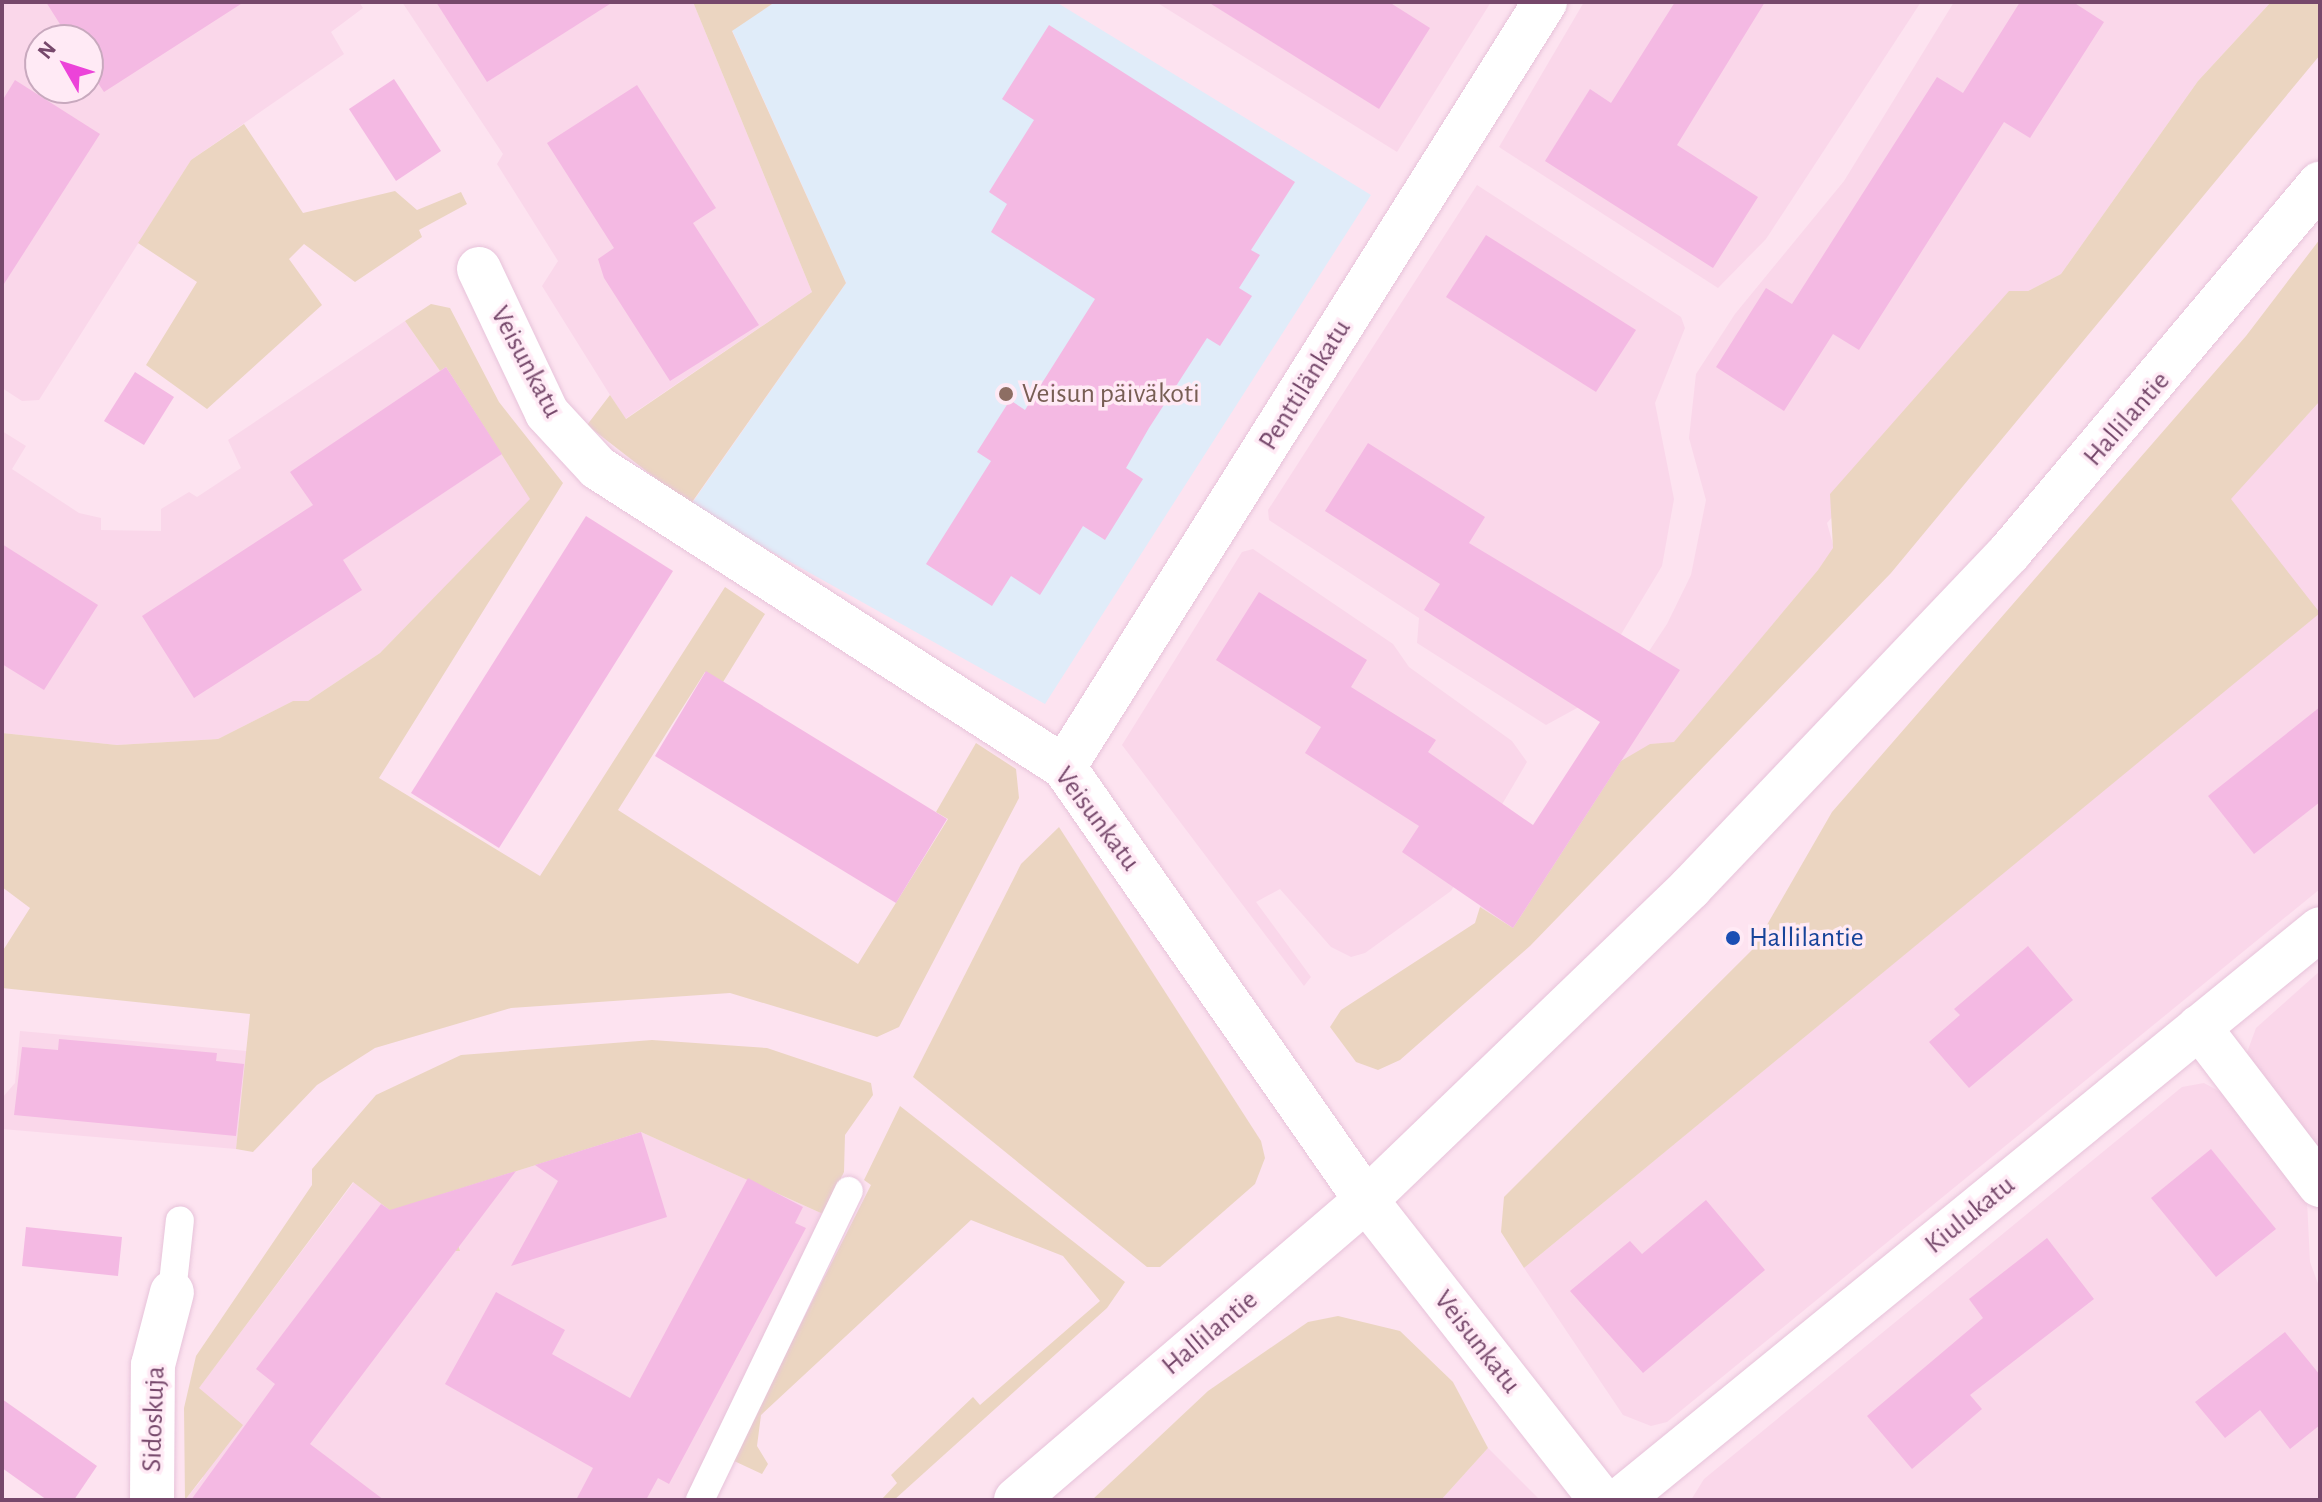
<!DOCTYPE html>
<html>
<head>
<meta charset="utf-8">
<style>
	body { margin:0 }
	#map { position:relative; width:2322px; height:1502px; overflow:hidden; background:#fde3f0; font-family:"Alegreya Sans",sans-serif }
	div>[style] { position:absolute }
	.residential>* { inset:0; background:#fad7ea }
	.education>* { inset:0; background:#e0ecf9 }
	.green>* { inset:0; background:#ebd5c1 }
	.building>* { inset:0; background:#f4b9e3 }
	.roads { filter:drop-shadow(0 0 2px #e7c3da) drop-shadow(0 0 2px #e7c3da) }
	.lane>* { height:28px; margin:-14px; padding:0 14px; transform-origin:14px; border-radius:14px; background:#fff }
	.street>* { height:44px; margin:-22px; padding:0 22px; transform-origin:22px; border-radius:22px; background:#fff }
	.secondary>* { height:44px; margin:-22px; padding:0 22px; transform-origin:22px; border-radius:22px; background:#fff }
	.dots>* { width:22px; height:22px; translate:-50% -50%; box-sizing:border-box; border:4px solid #ffeaf5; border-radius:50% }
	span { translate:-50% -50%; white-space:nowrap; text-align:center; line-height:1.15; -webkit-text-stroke:7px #ffeaf5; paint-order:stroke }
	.street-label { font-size:28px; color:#76486b }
	.education-label { font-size:28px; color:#785e54 }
	.left { translate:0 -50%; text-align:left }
	.transit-label { font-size:28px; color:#164399 }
	.frame { position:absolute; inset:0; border:4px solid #76486b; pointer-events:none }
	.north { position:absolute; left:24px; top:24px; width:80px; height:80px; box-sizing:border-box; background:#ffeaf5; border:2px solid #c8a9be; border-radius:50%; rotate:309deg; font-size:22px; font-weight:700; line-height:32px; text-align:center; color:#76486b }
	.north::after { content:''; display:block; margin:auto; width:28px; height:36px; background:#ec43d9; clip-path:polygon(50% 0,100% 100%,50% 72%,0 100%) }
</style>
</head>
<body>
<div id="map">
	<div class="residential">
		<i style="clip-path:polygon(evenodd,359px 2px,363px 8px,331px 32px,344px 54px,191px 160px,39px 400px,22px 401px,2px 388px,2px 2px,359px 2px,40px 40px,88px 40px,88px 88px,40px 88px,40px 40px)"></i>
		<i style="clip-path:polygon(402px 2px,693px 2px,812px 292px,625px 419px,542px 286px,558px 261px,497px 164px,503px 154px)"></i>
		<i style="clip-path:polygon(1156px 2px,1491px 2px,1397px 152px)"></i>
		<i style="clip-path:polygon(1584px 2px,1921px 2px,1766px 239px,1718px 288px,1499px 147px)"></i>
		<i style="clip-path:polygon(1954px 2px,2271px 2px,2198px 81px,2061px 274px,2028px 291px,1827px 523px,1834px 548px,1818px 570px,1674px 743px,1650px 744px,1513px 928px,1480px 907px,1667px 624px,1691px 575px,1706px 500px,1689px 438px,1696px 374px,1735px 314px,1844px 181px)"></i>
		<i style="clip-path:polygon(1477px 185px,1681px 317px,1685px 328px,1655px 403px,1674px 499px,1662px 566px,1577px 708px,1546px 725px,1417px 643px,1419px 618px,1269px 520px,1268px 510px)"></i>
		<i style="clip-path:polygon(405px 321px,440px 371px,446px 367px,531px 499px,380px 653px,308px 701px,293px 701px,218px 739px,117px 745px,2px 733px,2px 431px,26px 446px,12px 469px,79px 513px,101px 518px,101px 530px,161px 531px,161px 509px,189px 492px,197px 497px,241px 468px,228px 440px)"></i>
		<i style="clip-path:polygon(2320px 401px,2320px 889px,1667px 1422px,1651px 1426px,1623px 1415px,1524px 1268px,2319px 613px,2230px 499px)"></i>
		<i style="clip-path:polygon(1253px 549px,1393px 644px,1409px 667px,1512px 741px,1527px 762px,1451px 891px,1365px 953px,1351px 957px,1331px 947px,1280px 889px,1256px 902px,1311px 977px,1304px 986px,1122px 745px,1242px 552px)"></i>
		<i style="clip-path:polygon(2320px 971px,2320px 1159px,2245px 1058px,2256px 1028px)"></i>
		<i style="clip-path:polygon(20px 1031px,247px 1051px,236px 1149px,2px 1129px,2px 1098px,15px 1083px)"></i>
		<i style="clip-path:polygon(2204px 1083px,2228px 1096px,2307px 1201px,2310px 1262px,2320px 1289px,2320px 1500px,1691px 1500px,1704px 1479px,2182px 1087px)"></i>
		<i style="clip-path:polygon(641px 1132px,823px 1214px,685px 1500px,185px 1500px,203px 1478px,198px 1389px,354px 1182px,460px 1250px,443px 1194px)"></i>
		<i style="clip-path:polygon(1488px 1448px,1540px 1500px,1441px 1500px)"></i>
	</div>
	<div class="education">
		<i style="clip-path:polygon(775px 2px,1056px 2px,1371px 195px,1045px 704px,690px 506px,846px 283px,732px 30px)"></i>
	</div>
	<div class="green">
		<i style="clip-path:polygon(693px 2px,775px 2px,732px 31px,846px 283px,690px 505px,587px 425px,610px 395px,626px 419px,812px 292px)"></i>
		<i style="clip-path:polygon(2271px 2px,2320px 2px,2320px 55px,1891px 573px,1530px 946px,1400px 1060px,1378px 1070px,1356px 1062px,1330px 1027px,1341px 1010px,1475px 923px,1480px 907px,1513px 928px,1621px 761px,1650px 744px,1674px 742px,1818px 570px,1833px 548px,1830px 494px,2009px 291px,2028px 291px,2061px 274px,2198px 81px)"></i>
		<i style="clip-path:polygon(244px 124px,303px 213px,395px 191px,417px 210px,461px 192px,467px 204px,419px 230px,422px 237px,355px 282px,304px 244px,289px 259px,322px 305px,207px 409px,146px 365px,197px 282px,138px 243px,191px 160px)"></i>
		<i style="clip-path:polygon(2320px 239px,2320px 401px,2231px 499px,2320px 613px,1524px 1268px,1501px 1232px,1504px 1197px,1753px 949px,1832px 812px,2246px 336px)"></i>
		<i style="clip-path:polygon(431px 304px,450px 308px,499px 402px,563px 483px,379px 778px,540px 876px,725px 587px,765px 614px,723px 682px,705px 672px,618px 810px,858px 964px,948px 819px,936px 812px,976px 743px,1016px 769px,1019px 798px,899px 1027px,877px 1037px,730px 993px,511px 1008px,375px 1048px,317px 1085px,253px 1152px,236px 1149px,250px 1014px,2px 988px,2px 952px,30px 908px,2px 887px,2px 733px,117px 745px,218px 739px,293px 701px,308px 701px,380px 653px,530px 499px,446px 367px,440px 371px,405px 321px)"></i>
		<i style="clip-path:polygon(1059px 827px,1261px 1141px,1265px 1158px,1255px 1184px,1160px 1267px,1147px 1267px,913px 1077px,1021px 864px)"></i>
		<i style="clip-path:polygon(652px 1040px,767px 1048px,871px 1083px,873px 1095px,845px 1135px,844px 1172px,823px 1214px,641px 1132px,443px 1194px,460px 1251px,443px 1251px,353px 1182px,199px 1388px,243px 1425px,185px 1500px,184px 1408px,196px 1356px,312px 1185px,312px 1169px,376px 1095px,461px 1055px)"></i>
		<i style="clip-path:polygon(900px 1106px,1125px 1282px,1107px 1308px,894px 1500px,881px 1500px,897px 1483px,891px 1475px,973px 1397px,980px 1405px,1100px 1301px,1063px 1256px,971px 1220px,761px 1415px,757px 1446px,768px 1464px,762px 1474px,732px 1460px,871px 1185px,864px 1180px)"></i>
		<i style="clip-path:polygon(1338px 1316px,1400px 1331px,1453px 1382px,1488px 1448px,1441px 1500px,1092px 1500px,1208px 1391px,1308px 1322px)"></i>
	</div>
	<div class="building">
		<i style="clip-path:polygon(46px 2px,244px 2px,104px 92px,88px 68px,88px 40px,70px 40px)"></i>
		<i style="clip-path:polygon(436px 2px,613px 2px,487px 82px)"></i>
		<i style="clip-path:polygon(1208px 2px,1389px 2px,1430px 28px,1379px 109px)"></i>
		<i style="clip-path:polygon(1675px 2px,1765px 2px,1677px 145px,1758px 197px,1713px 268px,1545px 161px,1590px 89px,1611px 103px)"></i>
		<i style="clip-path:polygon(2020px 2px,2073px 2px,2104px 22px,2030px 138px,2004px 122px,1859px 350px,1833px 334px,1784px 411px,1716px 367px,1766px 288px,1792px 304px,1937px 77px,1963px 93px)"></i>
		<i style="clip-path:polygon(1049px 25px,1295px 182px,1251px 250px,1260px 255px,1239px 288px,1252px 296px,1220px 346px,1207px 338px,1149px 428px,1126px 468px,1143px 479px,1105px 540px,1083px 526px,1040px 595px,1011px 576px,992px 606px,926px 564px,991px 461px,977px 452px,1010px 400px,1025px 410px,1095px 299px,991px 232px,1007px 204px,989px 192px,1034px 120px,1002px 99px)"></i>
		<i style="clip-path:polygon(394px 79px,441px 151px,396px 181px,349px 109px)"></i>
		<i style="clip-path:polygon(15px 80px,100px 134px,2px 287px,2px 101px)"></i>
		<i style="clip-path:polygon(637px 85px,716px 208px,693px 223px,759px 325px,670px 381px,604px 278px,598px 259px,614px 248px,547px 143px)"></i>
		<i style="clip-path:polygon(1486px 235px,1636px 330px,1596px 392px,1446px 297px)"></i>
		<i style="clip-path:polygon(446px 367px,502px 454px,343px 560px,362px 590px,194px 698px,142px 616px,313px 505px,290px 472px)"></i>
		<i style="clip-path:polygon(135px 372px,174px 397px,144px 445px,104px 421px)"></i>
		<i style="clip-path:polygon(1368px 443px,1485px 517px,1469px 543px,1680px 670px,1513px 928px,1402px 852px,1419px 826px,1305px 753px,1321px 727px,1216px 660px,1259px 592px,1367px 660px,1351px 687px,1436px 740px,1428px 752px,1533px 825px,1600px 722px,1424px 610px,1440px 584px,1325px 511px)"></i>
		<i style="clip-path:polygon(586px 516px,673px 571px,499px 848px,411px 793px)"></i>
		<i style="clip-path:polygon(2px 544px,98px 605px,44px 690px,2px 664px)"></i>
		<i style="clip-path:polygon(706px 671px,947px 819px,896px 903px,655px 756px)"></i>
		<i style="clip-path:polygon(2320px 707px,2320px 802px,2254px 854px,2208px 796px)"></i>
		<i style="clip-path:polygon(2028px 946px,2073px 1000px,1969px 1088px,1929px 1042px,1960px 1015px,1954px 1009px)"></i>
		<i style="clip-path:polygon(59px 1039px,217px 1053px,216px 1061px,244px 1064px,236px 1136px,14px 1115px,22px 1047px,58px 1050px)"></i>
		<i style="clip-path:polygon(641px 1132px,667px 1217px,511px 1266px,558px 1181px,535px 1165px)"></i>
		<i style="clip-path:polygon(2211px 1149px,2276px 1229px,2216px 1277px,2151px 1198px)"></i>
		<i style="clip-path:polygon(516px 1171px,310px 1444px,384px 1500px,191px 1500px,275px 1384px,256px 1369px,381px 1204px,390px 1210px)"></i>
		<i style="clip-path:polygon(748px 1178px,803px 1207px,795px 1223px,806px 1228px,669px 1484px,658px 1478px,646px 1500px,576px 1500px,593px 1468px,445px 1384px,496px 1292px,565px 1330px,552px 1354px,630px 1398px)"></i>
		<i style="clip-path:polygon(1706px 1200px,1765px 1270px,1643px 1373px,1570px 1291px,1630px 1241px,1642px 1254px)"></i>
		<i style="clip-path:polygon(26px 1227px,122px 1237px,118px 1276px,22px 1266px)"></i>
		<i style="clip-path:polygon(2047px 1238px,2094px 1299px,1970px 1395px,1982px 1409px,1912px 1469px,1867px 1416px,1983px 1318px,1969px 1299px)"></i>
		<i style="clip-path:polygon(2285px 1332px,2320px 1375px,2320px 1425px,2290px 1449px,2260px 1410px,2225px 1438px,2195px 1402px)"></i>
		<i style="clip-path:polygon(2px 1399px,97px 1466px,74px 1500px,47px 1500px,2px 1468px)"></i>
	</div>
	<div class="roads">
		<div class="lane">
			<i style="left:172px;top:1292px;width:72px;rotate:-83.7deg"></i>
			<i style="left:700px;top:1500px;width:343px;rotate:-64.3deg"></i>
		</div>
		<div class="street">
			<i style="left:479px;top:269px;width:159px;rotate:64.7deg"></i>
			<i style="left:547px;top:413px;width:75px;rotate:47.2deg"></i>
			<i style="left:598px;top:468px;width:554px;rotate:32.69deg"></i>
			<i style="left:1064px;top:767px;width:528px;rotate:55.11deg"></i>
			<i style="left:1064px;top:767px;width:904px;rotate:-57.84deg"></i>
			<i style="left:2199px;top:1027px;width:199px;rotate:52.6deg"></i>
			<i style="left:152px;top:1500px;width:135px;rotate:-89.6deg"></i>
			<i style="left:153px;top:1365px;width:75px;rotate:-75.4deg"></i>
			<i style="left:1620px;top:1500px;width:903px;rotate:-39.2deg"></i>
		</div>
		<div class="secondary">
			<i style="left:1366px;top:1200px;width:381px;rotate:51.9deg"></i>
			<i style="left:1016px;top:1500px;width:461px;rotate:-40.6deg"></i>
			<i style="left:1366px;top:1200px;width:450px;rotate:-43.9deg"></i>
			<i style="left:1690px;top:888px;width:463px;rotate:-46.4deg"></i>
			<i style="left:2009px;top:553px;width:483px;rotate:-49.9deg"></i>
		</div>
	</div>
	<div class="dots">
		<i style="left:1006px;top:394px;background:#8d6e63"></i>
		<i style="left:1733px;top:938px;background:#1a4fb4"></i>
	</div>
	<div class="street-label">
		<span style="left:526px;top:362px;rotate:62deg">Veisunkatu</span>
		<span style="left:1305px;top:385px;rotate:-58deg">Penttilänkatu</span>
		<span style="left:2127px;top:419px;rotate:-49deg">Hallilantie</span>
		<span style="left:1097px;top:819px;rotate:53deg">Veisunkatu</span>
		<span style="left:1970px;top:1215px;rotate:-39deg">Kiulukatu</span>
		<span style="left:1210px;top:1333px;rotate:-40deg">Hallilantie</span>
		<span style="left:1477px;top:1342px;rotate:52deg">Veisunkatu</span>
		<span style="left:154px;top:1419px;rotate:-88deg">Sidoskuja</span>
	</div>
	<div class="education-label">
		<span class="left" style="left:1022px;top:394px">Veisun päiväkoti</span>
	</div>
	<div class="transit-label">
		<span class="left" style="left:1749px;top:938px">Hallilantie</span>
	</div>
	<div class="frame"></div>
	<div class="north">N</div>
</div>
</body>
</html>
